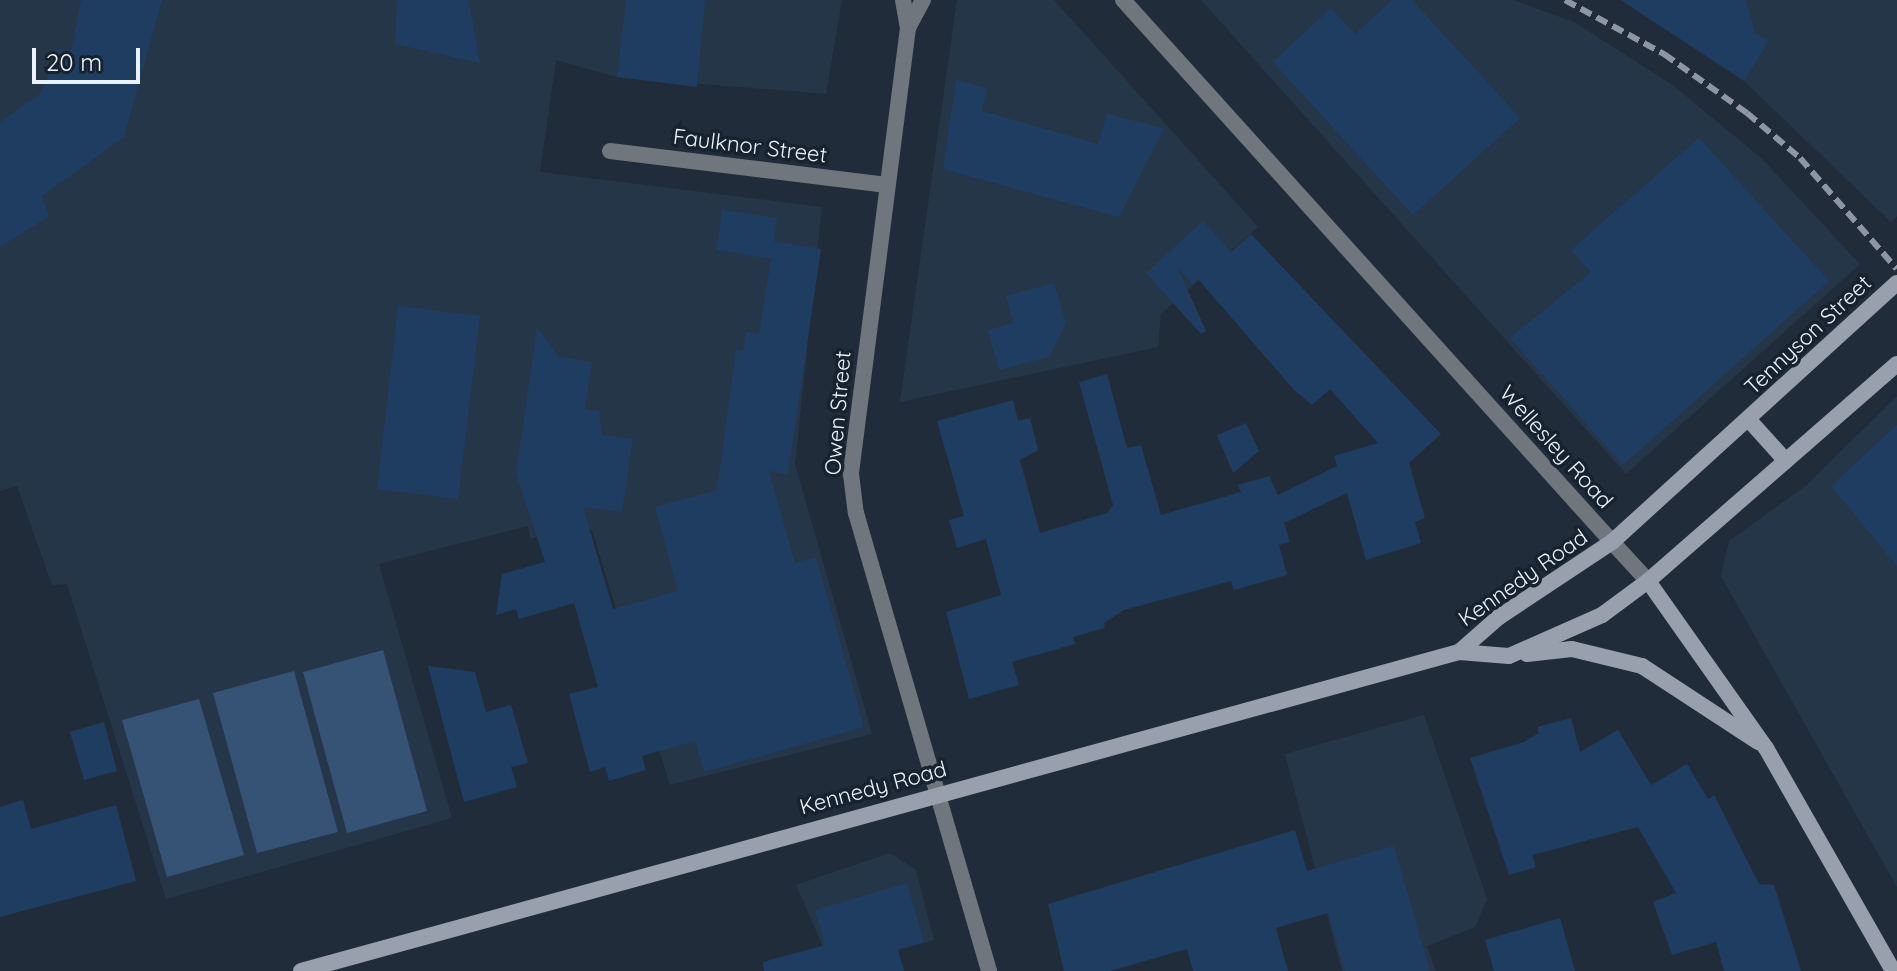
<!DOCTYPE html>
<html>
<head>
<meta charset="utf-8">
<style>
	body { margin:0 }
	#map { position:relative; width:1897px; height:971px; overflow:hidden; background:#212c3a; font-family:Quicksand,sans-serif }
	div>[style] { position:absolute }
	.built>* { inset:0; background:#263649 }
	.green>* { inset:0; background:#365275 }
	.building>* { inset:0; background:#1f3d61 }
	.minor>* { height:16px; margin:-8px; padding:0 8px; transform-origin:8px; border-radius:8px; background:#70767d }
	.tertiary>* { height:16px; margin:-8px; padding:0 8px; transform-origin:8px; border-radius:8px; background:#70767d }
	.secondary>* { height:16px; margin:-8px; padding:0 8px; transform-origin:8px; border-radius:8px; background:#97a0ac }
	.rail>* { height:6px; margin-top:-3px; transform-origin:0; background:repeating-linear-gradient(90deg,#8d96a2 0 12px,transparent 0 18px) }
	span { translate:-50% -50%; white-space:nowrap; text-align:center; line-height:1.15; -webkit-text-stroke:7px #17222f; paint-order:stroke }
	.street-label { font-size:22px; color:#ebf2fc }
	.scale { position:absolute; left:32px; top:48px; width:108px; height:36px; box-sizing:border-box; border:4px solid #ebf2fc; border-top:0; padding-left:10px; font-size:24px; line-height:28px; white-space:nowrap; color:#ebf2fc; -webkit-text-stroke:6px #17222f; paint-order:stroke }
</style>
</head>
<body>
<div id="map">
	<div class="built">
		<i style="clip-path:polygon(0 0,842px 0,826px 94px,617px 77px,556px 60px,540px 172px,822px 207px,795px 464px,872px 734px,670px 785px,592px 530px,580px 524px,530px 539px,528px 526px,379px 564px,452px 818px,166px 899px,67px 584px,52px 585px,17px 486px,0 491px)"></i>
		<i style="clip-path:polygon(957px 0,1054px 0,1258px 227px,1161px 314px,1158px 347px,900px 402px)"></i>
		<i style="clip-path:polygon(1201px 0,1513px 0,1574px 22px,1674px 86px,1761px 158px,1860px 264px,1626px 474px)"></i>
		<i style="clip-path:polygon(1621px 0,1897px 0,1897px 216px,1891px 222px,1744px 81px)"></i>
		<i style="clip-path:polygon(1897px 396px,1897px 887px,1721px 576px,1729px 541px,1808px 484px)"></i>
		<i style="clip-path:polygon(1424px 715px,1487px 899px,1475px 927px,1427px 946px,1436px 971px,1342px 971px,1285px 754px)"></i>
		<i style="clip-path:polygon(890px 853px,916px 870px,934px 940px,833px 969px,796px 885px)"></i>
	</div>
	<div class="green">
		<i style="clip-path:polygon(383px 650px,427px 811px,347px 833px,303px 672px)"></i>
		<i style="clip-path:polygon(294px 671px,338px 832px,257px 853px,213px 693px)"></i>
		<i style="clip-path:polygon(199px 699px,244px 855px,167px 877px,122px 720px)"></i>
	</div>
	<div class="building">
		<i style="clip-path:polygon(81px 0,162px 0,124px 137px,42px 196px,49px 216px,0 247px,0 122px,40px 94px,59px 50px,71px 51px)"></i>
		<i style="clip-path:polygon(397px 0,469px 0,480px 63px,395px 44px)"></i>
		<i style="clip-path:polygon(626px 0,705px 0,697px 87px,617px 77px)"></i>
		<i style="clip-path:polygon(1392px 0,1412px 0,1520px 118px,1413px 215px,1273px 62px,1331px 8px,1355px 34px)"></i>
		<i style="clip-path:polygon(1621px 0,1746px 0,1755px 33px,1769px 41px,1744px 81px)"></i>
		<i style="clip-path:polygon(956px 80px,987px 88px,982px 111px,1098px 144px,1107px 114px,1164px 128px,1119px 217px,943px 169px)"></i>
		<i style="clip-path:polygon(1699px 138px,1829px 281px,1623px 465px,1510px 338px,1591px 272px,1571px 250px)"></i>
		<i style="clip-path:polygon(722px 210px,777px 218px,772px 255px,774px 241px,821px 249px,788px 474px,769px 471px,795px 563px,816px 557px,864px 727px,704px 772px,695px 741px,642px 756px,646px 770px,609px 781px,605px 767px,590px 772px,569px 694px,598px 687px,574px 603px,519px 619px,516px 609px,496px 615px,502px 574px,545px 562px,516px 473px,537px 327px,559px 357px,592px 362px,585px 409px,599px 411px,602px 435px,633px 439px,622px 512px,583px 507px,613px 609px,678px 591px,655px 507px,717px 490px,736px 350px,743px 351px,746px 332px,759px 334px,771px 259px,717px 250px)"></i>
		<i style="clip-path:polygon(1203px 221px,1231px 252px,1251px 234px,1441px 434px,1409px 463px,1425px 518px,1415px 522px,1421px 543px,1366px 560px,1347px 493px,1284px 523px,1290px 542px,1279px 545px,1287px 575px,1234px 590px,1231px 581px,1124px 610px,1104px 623px,1105px 628px,1073px 637px,1075px 644px,1012px 662px,1019px 685px,969px 699px,946px 612px,1001px 595px,986px 539px,957px 548px,949px 520px,964px 516px,937px 421px,1013px 400px,1018px 421px,1030px 418px,1038px 450px,1020px 460px,1040px 533px,1107px 513px,1113px 505px,1079px 382px,1107px 374px,1127px 448px,1141px 445px,1161px 515px,1241px 492px,1238px 485px,1269px 476px,1278px 495px,1337px 466px,1334px 456px,1378px 443px,1330px 389px,1312px 405px,1295px 391px,1198px 279px,1193px 285px,1178px 268px,1206px 331px,1201px 334px,1146px 273px)"></i>
		<i style="clip-path:polygon(1054px 283px,1066px 323px,1049px 357px,999px 370px,988px 330px,1013px 323px,1006px 296px)"></i>
		<i style="clip-path:polygon(398px 306px,480px 316px,458px 499px,377px 489px)"></i>
		<i style="clip-path:polygon(1246px 423px,1259px 451px,1233px 473px,1217px 435px)"></i>
		<i style="clip-path:polygon(1897px 425px,1897px 566px,1831px 486px)"></i>
		<i style="clip-path:polygon(428px 666px,475px 672px,486px 712px,511px 705px,528px 763px,511px 767px,517px 787px,464px 802px)"></i>
		<i style="clip-path:polygon(1571px 718px,1580px 752px,1618px 730px,1651px 785px,1687px 764px,1708px 799px,1714px 795px,1759px 884px,1774px 885px,1801px 971px,1724px 971px,1716px 942px,1672px 955px,1653px 902px,1676px 893px,1638px 827px,1532px 855px,1536px 867px,1509px 875px,1470px 758px,1524px 742px,1539px 733px,1537px 727px)"></i>
		<i style="clip-path:polygon(104px 722px,117px 771px,84px 780px,70px 732px)"></i>
		<i style="clip-path:polygon(23px 800px,31px 829px,116px 805px,136px 881px,0 917px,0 807px)"></i>
		<i style="clip-path:polygon(1295px 830px,1307px 871px,1394px 846px,1430px 971px,1345px 971px,1328px 913px,1276px 928px,1288px 971px,1193px 971px,1187px 949px,1110px 971px,1064px 971px,1048px 904px)"></i>
		<i style="clip-path:polygon(907px 883px,924px 942px,898px 949px,904px 971px,764px 971px,763px 962px,825px 945px,815px 910px)"></i>
		<i style="clip-path:polygon(1560px 918px,1575px 971px,1494px 971px,1485px 940px)"></i>
	</div>
	<div class="minor">
		<i style="left:903px;top:0;width:28px;rotate:80deg"></i>
		<i style="left:908px;top:28px;width:450px;rotate:97.3deg"></i>
		<i style="left:851px;top:474px;width:39px;rotate:83deg"></i>
		<i style="left:856px;top:513px;width:477px;rotate:73.8deg"></i>
		<i style="left:1123px;top:0;width:730px;rotate:47.94deg"></i>
		<i style="left:908px;top:28px;width:32px;rotate:-62deg"></i>
		<i style="left:610px;top:151px;width:277px;rotate:7deg"></i>
	</div>
	<div class="tertiary">
		<i style="left:1612px;top:542px;width:53px;rotate:47.3deg"></i>
	</div>
	<div class="secondary">
		<i style="left:1749px;top:420px;width:55px;rotate:47.9deg"></i>
		<i style="left:1648px;top:581px;width:204px;rotate:54.8deg"></i>
		<i style="left:1766px;top:748px;width:257px;rotate:60.3deg"></i>
		<i style="left:1459px;top:652px;width:53px;rotate:-41.2deg"></i>
		<i style="left:1499px;top:617px;width:136px;rotate:-33.6deg"></i>
		<i style="left:1612px;top:542px;width:385px;rotate:-42.3deg"></i>
		<i style="left:1527px;top:654px;width:45px;rotate:-6.3deg"></i>
		<i style="left:1572px;top:649px;width:72px;rotate:13.7deg"></i>
		<i style="left:1642px;top:666px;width:139px;rotate:33.2deg"></i>
		<i style="left:301px;top:971px;width:1201px;rotate:-15.4deg"></i>
		<i style="left:1459px;top:652px;width:50px;rotate:4.6deg"></i>
		<i style="left:1509px;top:656px;width:102px;rotate:-23.8deg"></i>
		<i style="left:1602px;top:615px;width:57px;rotate:-36.5deg"></i>
		<i style="left:1648px;top:581px;width:330px;rotate:-41.1deg"></i>
	</div>
	<div class="rail">
		<i style="left:1565px;top:0;width:113px;rotate:28.6deg"></i>
		<i style="left:1664px;top:54px;width:102px;rotate:35.4deg"></i>
		<i style="left:1747px;top:113px;width:70px;rotate:40.3deg"></i>
		<i style="left:1800px;top:158px;width:147px;rotate:48.9deg"></i>
	</div>
	<div class="street-label">
		<span style="left:750px;top:146px;rotate:7deg">Faulknor Street</span>
		<span style="left:1808px;top:335px;rotate:-43deg">Tennyson Street</span>
		<span style="left:838px;top:413px;rotate:-85deg">Owen Street</span>
		<span style="left:1556px;top:447px;rotate:48deg">Wellesley Road</span>
		<span style="left:1523px;top:578px;rotate:-35deg">Kennedy Road</span>
		<span style="left:873px;top:788px;rotate:-15deg">Kennedy Road</span>
	</div>
	<div class="scale">20 m</div>
</div>
</body>
</html>
